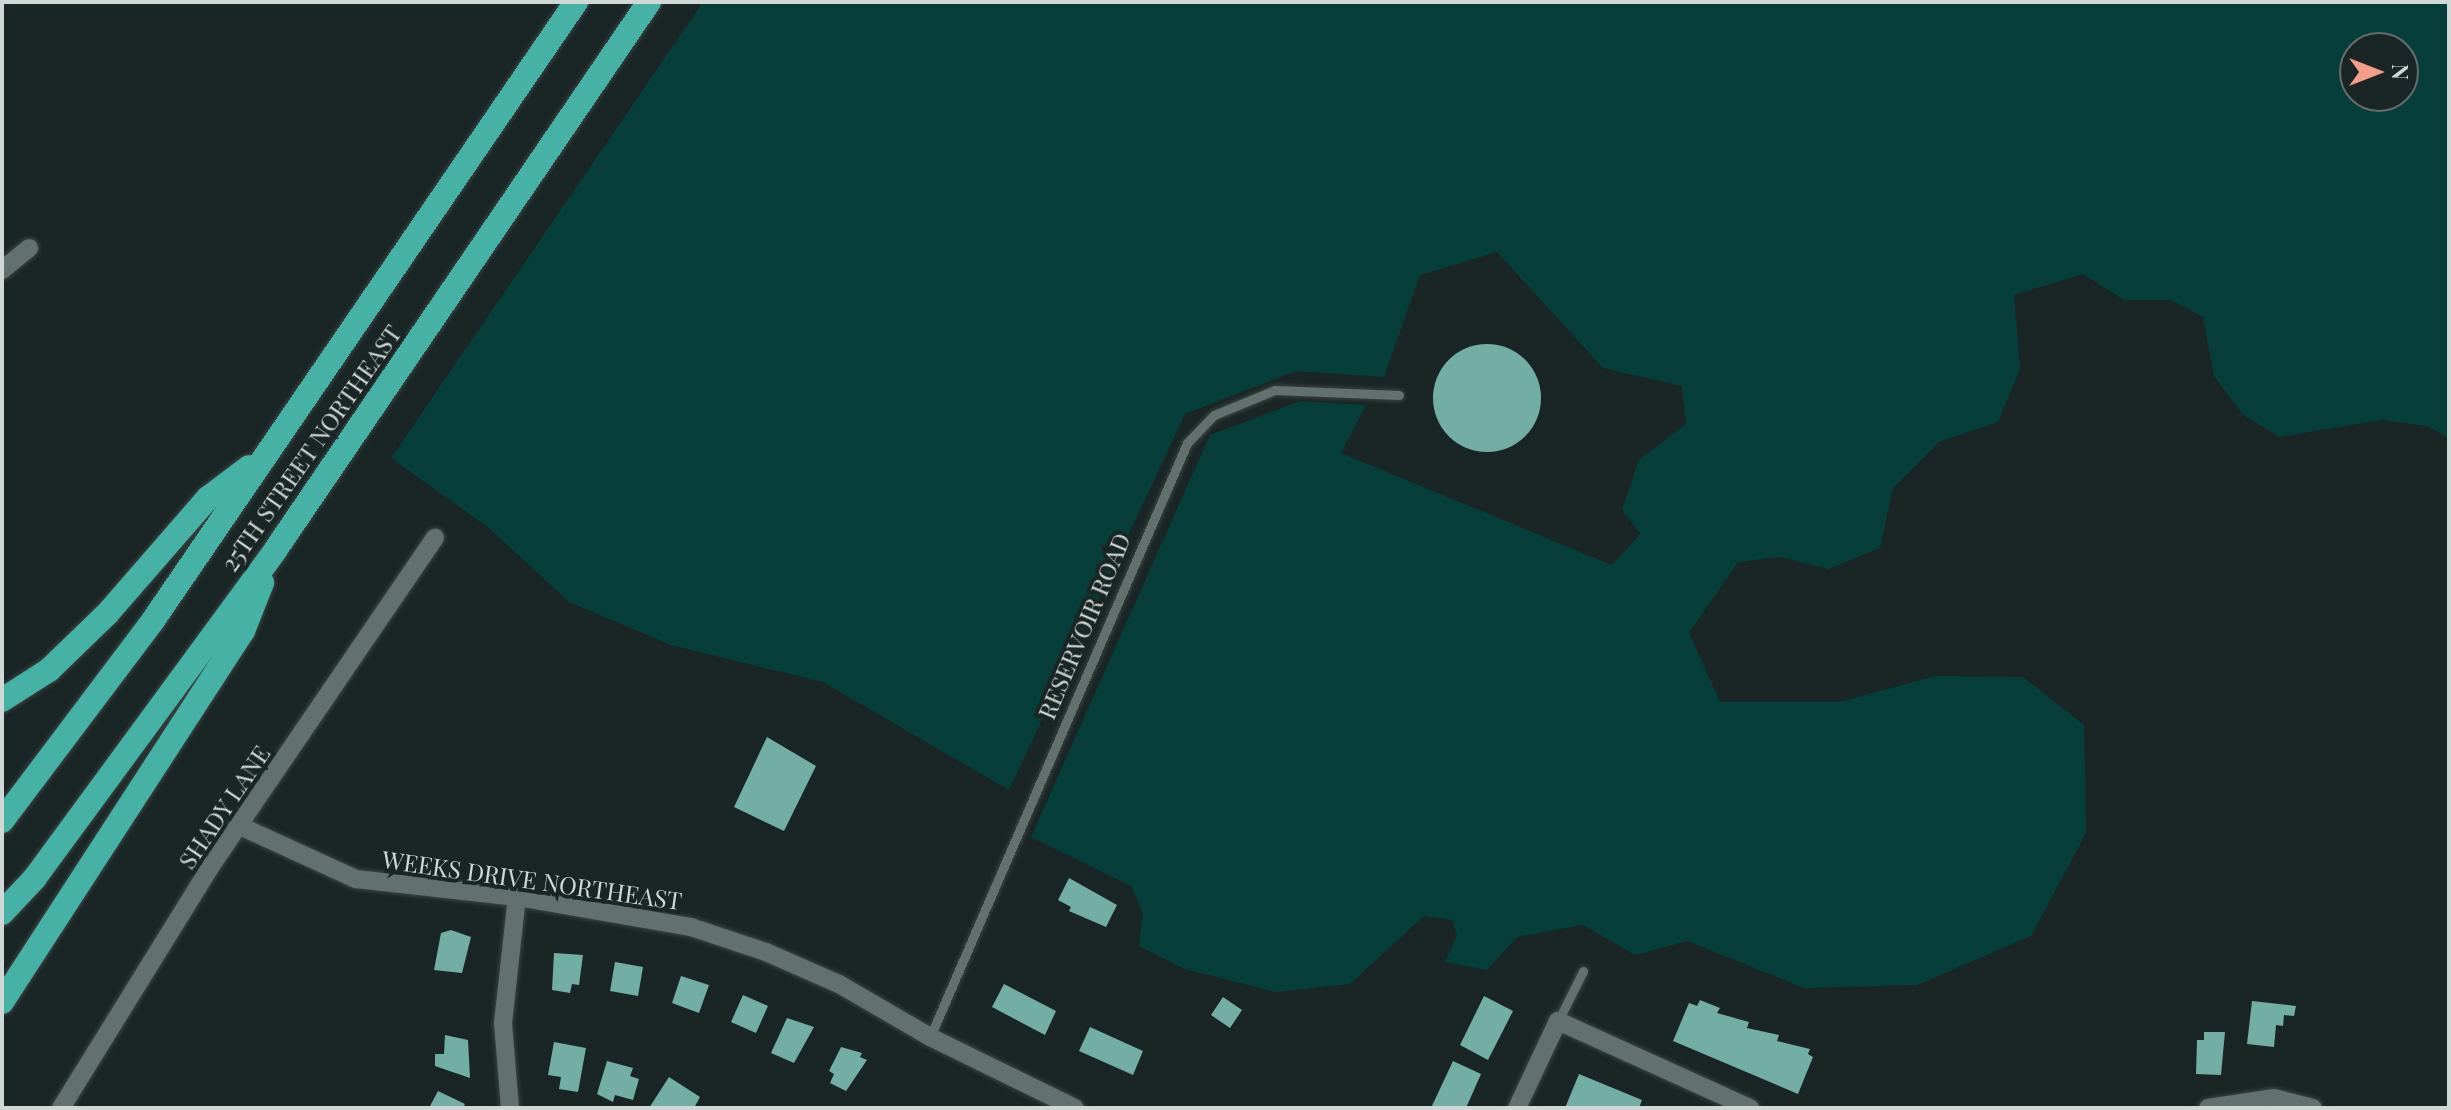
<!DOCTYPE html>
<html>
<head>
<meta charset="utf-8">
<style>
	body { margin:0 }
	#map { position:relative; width:2451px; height:1110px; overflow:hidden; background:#1a2625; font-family:"Playfair Display",serif }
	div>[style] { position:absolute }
	.green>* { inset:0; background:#063f39 }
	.building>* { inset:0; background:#73aea5 }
	.round { border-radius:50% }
	.roads { filter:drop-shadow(0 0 2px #3a4342) drop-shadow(0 0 2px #3a4342) }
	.service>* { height:9px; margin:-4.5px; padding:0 4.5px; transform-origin:4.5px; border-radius:4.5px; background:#62706e }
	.minor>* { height:18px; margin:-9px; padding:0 9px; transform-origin:9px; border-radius:9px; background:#62706e }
	.motorway>* { height:24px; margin:-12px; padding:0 12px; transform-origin:12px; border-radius:12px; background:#46b2a5 }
	span { translate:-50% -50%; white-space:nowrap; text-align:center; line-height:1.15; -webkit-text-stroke:8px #1a2625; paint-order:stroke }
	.street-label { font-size:24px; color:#d0d8d6 }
	.frame { position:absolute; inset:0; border:4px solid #d0d8d6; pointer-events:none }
	.north { position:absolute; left:2339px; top:32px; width:80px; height:80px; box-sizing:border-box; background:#1a2625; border:2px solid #636d6c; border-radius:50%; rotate:90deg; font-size:22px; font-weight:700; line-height:32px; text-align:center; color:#d0d8d6 }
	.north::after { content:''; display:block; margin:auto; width:28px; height:36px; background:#f49e89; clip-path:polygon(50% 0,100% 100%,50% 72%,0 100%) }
</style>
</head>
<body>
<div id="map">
	<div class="green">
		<i style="clip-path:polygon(evenodd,703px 2px,2449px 2px,2449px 438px,2427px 426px,2382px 420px,2280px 437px,2243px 415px,2214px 376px,2203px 317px,2171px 300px,2124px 300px,2083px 274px,2014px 295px,2020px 369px,1998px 422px,1939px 442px,1893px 488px,1880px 548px,1828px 569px,1780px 557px,1738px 562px,1689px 633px,1720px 702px,1839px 702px,1936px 676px,2023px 677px,2084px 725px,2086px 833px,2031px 936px,1917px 985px,1804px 988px,1687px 941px,1635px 955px,1583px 925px,1517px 937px,1487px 970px,1445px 962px,1457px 935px,1452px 920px,1424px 916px,1350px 984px,1276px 992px,1185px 969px,1139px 946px,1143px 913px,1131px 886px,1031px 837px,1210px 435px,1301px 401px,1366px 405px,1341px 453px,1612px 565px,1640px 534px,1622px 510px,1639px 460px,1686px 424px,1682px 386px,1603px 368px,1497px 252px,1420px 275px,1384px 377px,1296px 371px,1185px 414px,1009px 790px,823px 682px,671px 645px,569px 602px,489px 528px,391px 458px,703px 2px,2355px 48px,2403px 48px,2403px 96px,2355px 96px,2355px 48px)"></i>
	</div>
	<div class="building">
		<i class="round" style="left:1433px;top:344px;width:108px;height:108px"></i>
		<i style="clip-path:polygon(767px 737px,816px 766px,784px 831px,734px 807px)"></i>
		<i style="clip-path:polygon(1069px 878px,1117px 905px,1106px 927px,1069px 911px,1071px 907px,1058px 900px)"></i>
		<i style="clip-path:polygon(451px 930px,471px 937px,462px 973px,434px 970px,441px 933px)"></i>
		<i style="clip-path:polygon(554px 953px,583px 955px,579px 985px,572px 984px,570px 993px,552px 990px)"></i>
		<i style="clip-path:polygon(615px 962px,643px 967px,638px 996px,610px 991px)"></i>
		<i style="clip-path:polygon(681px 976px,709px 985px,699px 1013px,672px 1003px)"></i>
		<i style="clip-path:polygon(1004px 984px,1056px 1011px,1045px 1035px,992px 1007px)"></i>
		<i style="clip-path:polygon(743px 995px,768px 1006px,756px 1033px,731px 1022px)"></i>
		<i style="clip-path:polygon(1484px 996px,1513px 1011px,1488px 1060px,1460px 1045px)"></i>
		<i style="clip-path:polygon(1223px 997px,1242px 1010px,1230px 1028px,1211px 1015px)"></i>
		<i style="clip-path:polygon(1700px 1000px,1720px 1008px,1717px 1013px,1749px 1022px,1747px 1028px,1779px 1035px,1777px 1041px,1810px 1049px,1808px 1054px,1813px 1057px,1798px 1094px,1673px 1041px,1689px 1003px,1697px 1006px)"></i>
		<i style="clip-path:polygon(2252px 1001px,2296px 1006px,2294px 1016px,2284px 1015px,2283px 1026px,2276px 1025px,2274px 1047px,2247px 1044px)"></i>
		<i style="clip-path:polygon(787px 1018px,814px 1027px,794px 1063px,771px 1053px)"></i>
		<i style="clip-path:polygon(1090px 1027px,1143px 1051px,1133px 1075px,1079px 1051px)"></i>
		<i style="clip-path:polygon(2204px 1032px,2225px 1032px,2221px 1075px,2196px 1074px,2197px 1040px,2204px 1040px)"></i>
		<i style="clip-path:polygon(445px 1035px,468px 1040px,470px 1078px,435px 1066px,435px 1054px,444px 1054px)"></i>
		<i style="clip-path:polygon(554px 1042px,586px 1048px,578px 1092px,559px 1089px,561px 1077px,548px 1075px)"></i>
		<i style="clip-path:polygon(841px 1047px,862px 1053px,860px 1057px,867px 1060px,846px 1091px,830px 1083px,834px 1074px,829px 1071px)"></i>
		<i style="clip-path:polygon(607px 1061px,633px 1068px,630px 1076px,639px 1079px,633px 1100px,615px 1095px,613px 1102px,597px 1094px)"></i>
		<i style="clip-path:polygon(1453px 1061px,1481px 1074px,1466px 1108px,1431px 1108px)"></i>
		<i style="clip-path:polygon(1579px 1074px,1642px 1100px,1639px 1108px,1565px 1108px)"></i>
		<i style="clip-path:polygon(669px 1077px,700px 1097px,694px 1108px,649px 1108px)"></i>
		<i style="clip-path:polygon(438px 1091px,465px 1104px,463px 1108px,429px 1108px)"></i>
	</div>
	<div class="roads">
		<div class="service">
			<i style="left:1558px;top:1021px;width:56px;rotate:-63.4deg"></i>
			<i style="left:930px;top:1037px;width:647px;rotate:-66.6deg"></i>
			<i style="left:1187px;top:443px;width:39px;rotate:-46deg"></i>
			<i style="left:1214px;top:415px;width:66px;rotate:-22.3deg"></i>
			<i style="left:1275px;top:390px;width:124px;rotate:2.3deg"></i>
		</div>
		<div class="minor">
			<i style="left:2px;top:270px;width:35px;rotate:-39deg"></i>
			<i style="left:240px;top:826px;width:128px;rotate:24.6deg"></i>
			<i style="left:356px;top:879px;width:162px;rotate:6.4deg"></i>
			<i style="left:517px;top:897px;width:177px;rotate:9.8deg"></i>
			<i style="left:691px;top:927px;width:79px;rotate:18.4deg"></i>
			<i style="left:766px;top:952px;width:80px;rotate:23.7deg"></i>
			<i style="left:839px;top:984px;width:105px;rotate:30.2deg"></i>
			<i style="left:930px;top:1037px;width:161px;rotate:26.1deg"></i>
			<i style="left:61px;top:1108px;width:288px;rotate:-58.2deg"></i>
			<i style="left:213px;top:863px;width:394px;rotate:-55.7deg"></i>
			<i style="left:510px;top:1108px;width:85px;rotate:-94.7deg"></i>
			<i style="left:503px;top:1023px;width:127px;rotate:-83.7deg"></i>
			<i style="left:1517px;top:1108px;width:96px;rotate:-64.8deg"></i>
			<i style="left:1558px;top:1021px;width:211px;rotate:24.4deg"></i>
			<i style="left:2208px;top:1108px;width:67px;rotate:-8.6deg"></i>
			<i style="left:2274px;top:1098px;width:40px;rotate:14.4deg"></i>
		</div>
		<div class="motorway">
			<i style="left:2px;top:700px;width:56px;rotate:-32.6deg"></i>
			<i style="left:49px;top:670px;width:81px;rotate:-44deg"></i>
			<i style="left:107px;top:614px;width:154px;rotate:-49deg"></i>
			<i style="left:208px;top:498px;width:51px;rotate:-37.1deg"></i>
			<i style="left:2px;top:821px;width:253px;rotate:-53deg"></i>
			<i style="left:154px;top:619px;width:748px;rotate:-55.63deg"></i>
			<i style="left:2px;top:913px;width:47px;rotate:-46.7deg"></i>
			<i style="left:34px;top:879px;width:409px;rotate:-53.7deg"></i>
			<i style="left:276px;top:549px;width:662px;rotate:-55.71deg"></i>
			<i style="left:2px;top:1002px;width:442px;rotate:-57deg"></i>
			<i style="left:243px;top:631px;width:52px;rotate:-68.4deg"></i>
		</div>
	</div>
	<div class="street-label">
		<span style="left:311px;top:448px;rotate:-55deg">25TH STREET NORTHEAST</span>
		<span style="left:1084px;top:626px;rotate:-67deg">RESERVOIR ROAD</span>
		<span style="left:224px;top:807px;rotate:-56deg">SHADY LANE</span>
		<span style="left:532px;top:880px;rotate:8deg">WEEKS DRIVE NORTHEAST</span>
	</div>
	<div class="frame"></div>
	<div class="north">N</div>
</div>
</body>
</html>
